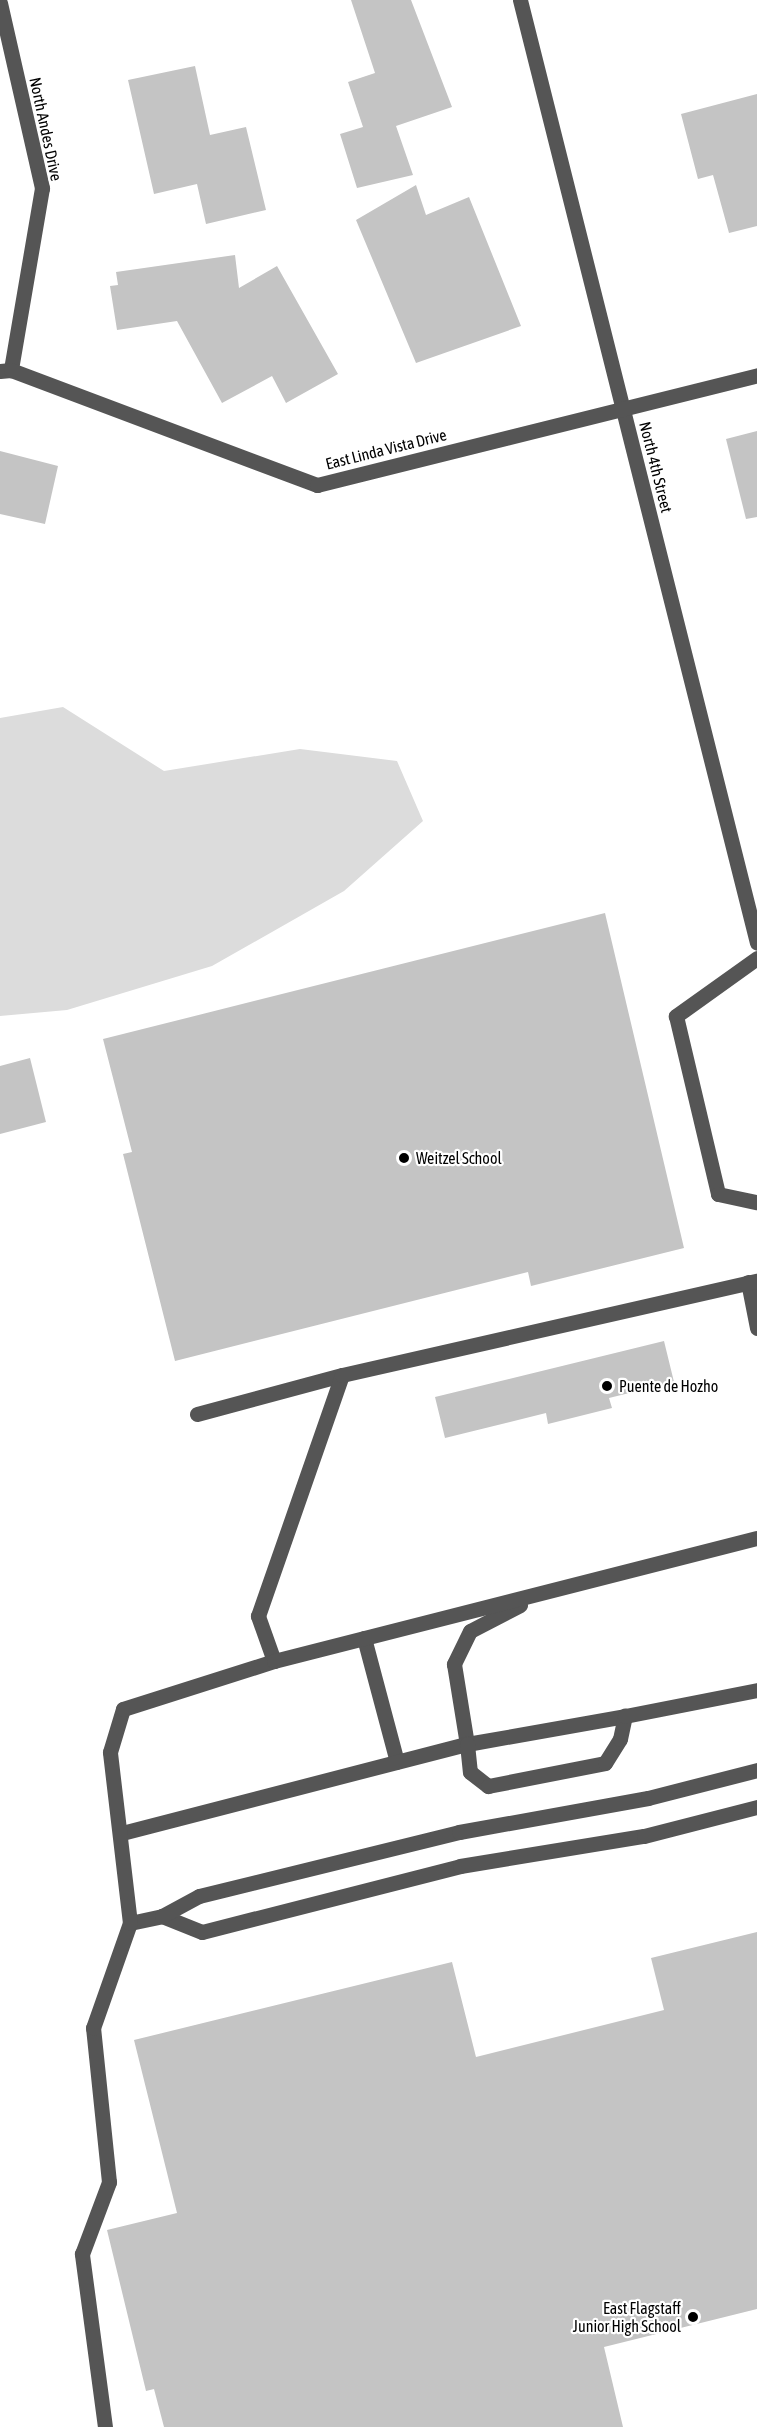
<!DOCTYPE html>
<html>
<head>
<meta charset="utf-8">
<style>
	body { margin:0 }
	#map { position:relative; width:757px; height:2427px; overflow:hidden; background:#fff; font-family:"Asap Condensed",sans-serif }
	div>[style] { position:absolute }
	.green>* { inset:0; background:#dcdcdc }
	.building>* { inset:0; background:#c4c4c4 }
	.minor>* { height:15px; margin:-7.5px; padding:0 7.5px; transform-origin:7.5px; border-radius:7.5px; background:#555 }
	.dots>* { width:16px; height:16px; translate:-50% -50%; box-sizing:border-box; border:3px solid #fff; border-radius:50% }
	span { translate:-50% -50%; white-space:nowrap; text-align:center; line-height:1.15; -webkit-text-stroke:4.5px #fff; paint-order:stroke }
	.street-label { font-size:16px; color:#000 }
	.poi-label { font-size:16px; color:#000 }
	.left { translate:0 -50%; text-align:left }
	.right { translate:-100% -50%; text-align:right }
</style>
</head>
<body>
<div id="map">
	<div class="green">
		<i style="clip-path:polygon(63px 707px,164px 771px,300px 749px,397px 761px,423px 821px,344px 891px,212px 966px,67px 1010px,0 1016px,0 718px)"></i>
	</div>
	<div class="building">
		<i style="clip-path:polygon(351px 0,411px 0,452px 107px,396px 126px,413px 175px,357px 188px,340px 134px,363px 127px,348px 82px,375px 73px)"></i>
		<i style="clip-path:polygon(195px 66px,210px 135px,246px 127px,266px 210px,206px 224px,197px 184px,154px 194px,128px 80px)"></i>
		<i style="clip-path:polygon(757px 94px,757px 226px,729px 233px,713px 175px,698px 179px,681px 114px)"></i>
		<i style="clip-path:polygon(416px 185px,426px 215px,469px 197px,521px 326px,416px 363px,356px 220px)"></i>
		<i style="clip-path:polygon(235px 255px,239px 288px,277px 266px,338px 374px,286px 403px,272px 376px,222px 403px,177px 321px,117px 330px,110px 286px,118px 285px,116px 272px)"></i>
		<i style="clip-path:polygon(757px 431px,757px 517px,746px 519px,726px 439px)"></i>
		<i style="clip-path:polygon(0 451px,58px 466px,45px 524px,0 514px)"></i>
		<i style="clip-path:polygon(605px 913px,684px 1248px,531px 1286px,528px 1272px,175px 1361px,123px 1154px,132px 1152px,103px 1039px)"></i>
		<i style="clip-path:polygon(30px 1058px,46px 1122px,0 1134px,0 1066px)"></i>
		<i style="clip-path:polygon(664px 1341px,674px 1382px,609px 1398px,612px 1408px,548px 1424px,546px 1413px,445px 1438px,435px 1397px)"></i>
		<i style="clip-path:polygon(757px 1932px,757px 2309px,604px 2347px,623px 2427px,164px 2427px,154px 2389px,146px 2391px,107px 2230px,177px 2213px,134px 2040px,452px 1962px,476px 2057px,664px 2010px,651px 1958px)"></i>
	</div>
	<div class="minor">
		<i style="left:520px;top:0;width:972px;rotate:75.89deg"></i>
		<i style="left:0;top:3px;width:190px;rotate:77.2deg"></i>
		<i style="left:42px;top:188px;width:185px;rotate:99.7deg"></i>
		<i style="left:0;top:371px;width:11px;rotate:-5deg"></i>
		<i style="left:11px;top:370px;width:327px;rotate:20.6deg"></i>
		<i style="left:317px;top:485px;width:454px;rotate:-14deg"></i>
		<i style="left:757px;top:958px;width:100px;rotate:144.4deg"></i>
		<i style="left:676px;top:1016px;width:183px;rotate:76.7deg"></i>
		<i style="left:718px;top:1194px;width:40px;rotate:12deg"></i>
		<i style="left:748px;top:1282px;width:47px;rotate:78.9deg"></i>
		<i style="left:197px;top:1414px;width:150px;rotate:-15.1deg"></i>
		<i style="left:520px;top:1605px;width:56px;rotate:152.5deg"></i>
		<i style="left:470px;top:1631px;width:37px;rotate:116deg"></i>
		<i style="left:454px;top:1664px;width:81px;rotate:80.8deg"></i>
		<i style="left:467px;top:1744px;width:160px;rotate:-10deg"></i>
		<i style="left:364px;top:1638px;width:128px;rotate:75.1deg"></i>
		<i style="left:274px;top:1661px;width:48px;rotate:-109.6deg"></i>
		<i style="left:258px;top:1616px;width:255px;rotate:-70.8deg"></i>
		<i style="left:342px;top:1375px;width:426px;rotate:-12.8deg"></i>
		<i style="left:122px;top:1833px;width:356px;rotate:-14.5deg"></i>
		<i style="left:467px;top:1744px;width:28px;rotate:84deg"></i>
		<i style="left:470px;top:1772px;width:23px;rotate:38deg"></i>
		<i style="left:488px;top:1786px;width:119px;rotate:-11.1deg"></i>
		<i style="left:605px;top:1763px;width:28px;rotate:-58deg"></i>
		<i style="left:620px;top:1739px;width:24px;rotate:-78deg"></i>
		<i style="left:625px;top:1716px;width:135px;rotate:-11.1deg"></i>
		<i style="left:162px;top:1916px;width:43px;rotate:21.8deg"></i>
		<i style="left:202px;top:1932px;width:266px;rotate:-14.3deg"></i>
		<i style="left:460px;top:1866px;width:186px;rotate:-9.3deg"></i>
		<i style="left:644px;top:1836px;width:117px;rotate:-14.4deg"></i>
		<i style="left:130px;top:1923px;width:33px;rotate:-12deg"></i>
		<i style="left:162px;top:1916px;width:42px;rotate:-28.4deg"></i>
		<i style="left:199px;top:1896px;width:268px;rotate:-13.8deg"></i>
		<i style="left:459px;top:1832px;width:192px;rotate:-10.2deg"></i>
		<i style="left:648px;top:1798px;width:113px;rotate:-14.4deg"></i>
		<i style="left:105px;top:2427px;width:175px;rotate:-97.6deg"></i>
		<i style="left:82px;top:2254px;width:77px;rotate:-69.4deg"></i>
		<i style="left:109px;top:2182px;width:155px;rotate:-95.9deg"></i>
		<i style="left:93px;top:2028px;width:111px;rotate:-70.6deg"></i>
		<i style="left:130px;top:1923px;width:172px;rotate:-96.7deg"></i>
		<i style="left:110px;top:1752px;width:45px;rotate:-73.2deg"></i>
		<i style="left:123px;top:1709px;width:158px;rotate:-17.6deg"></i>
		<i style="left:274px;top:1661px;width:498px;rotate:-14.3deg"></i>
	</div>
	<div class="dots">
		<i style="left:404px;top:1158px;background:#000"></i>
		<i style="left:607px;top:1386px;background:#000"></i>
		<i style="left:693px;top:2317px;background:#000"></i>
	</div>
	<div class="street-label">
		<span style="left:46px;top:129px;rotate:78deg">North Andes Drive</span>
		<span style="left:386px;top:449px;rotate:-14deg">East Linda Vista Drive</span>
		<span style="left:656px;top:467px;rotate:76deg">North 4th Street</span>
	</div>
	<div class="poi-label">
		<span class="left" style="left:416px;top:1158px">Weitzel School</span>
		<span class="left" style="left:619px;top:1386px">Puente de Hozho</span>
		<span class="right" style="left:681px;top:2317px">East Flagstaff<br>Junior High School</span>
	</div>
</div>
</body>
</html>
